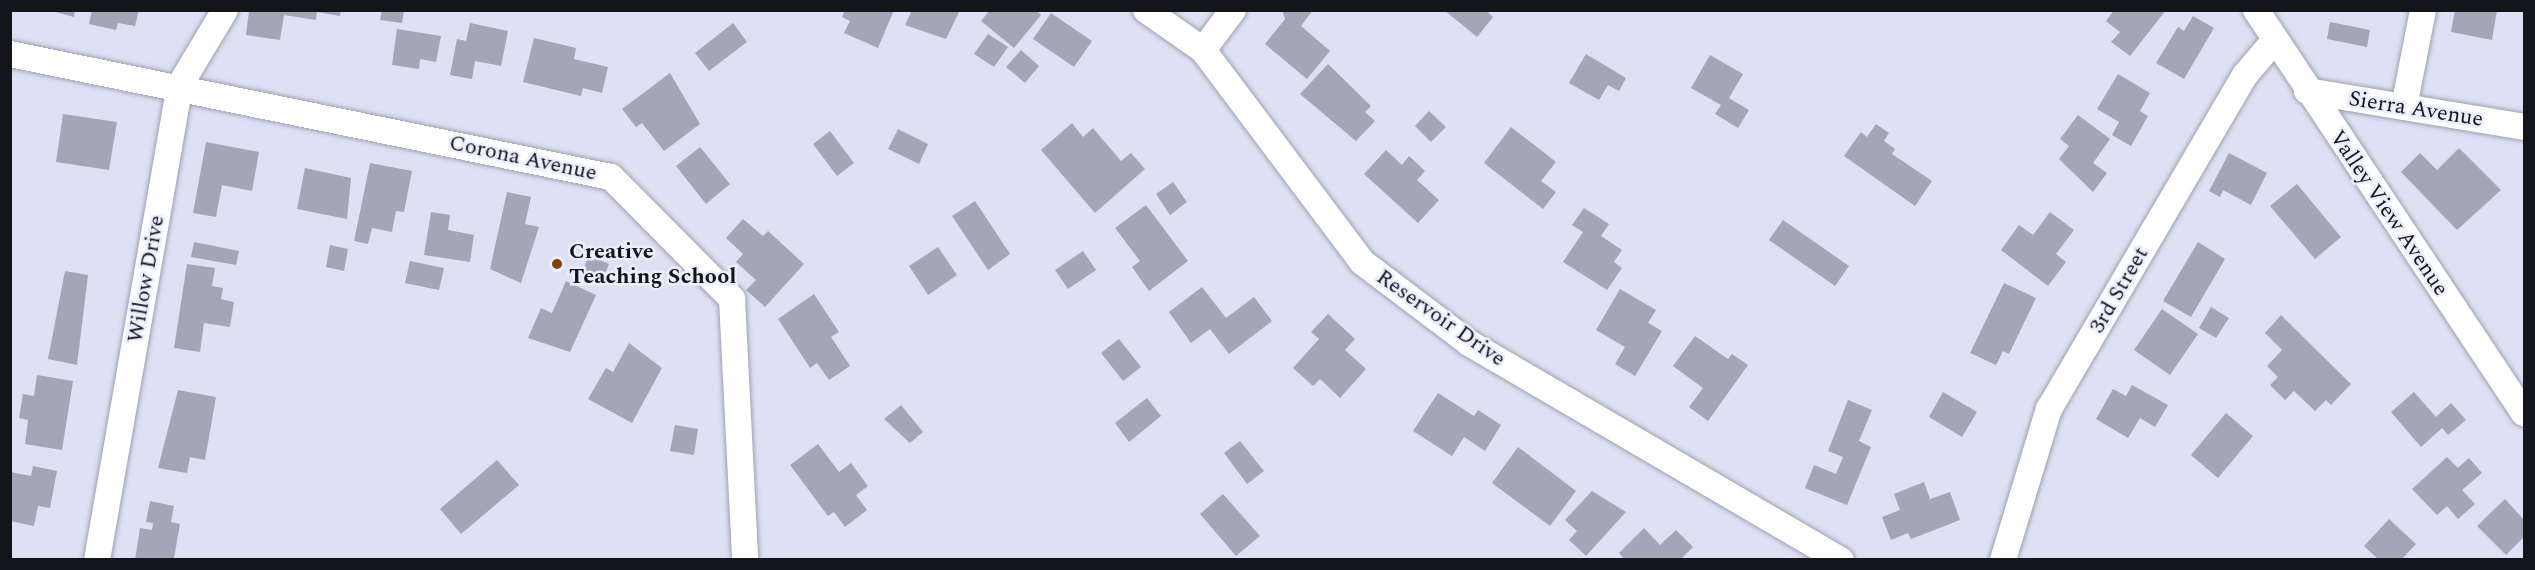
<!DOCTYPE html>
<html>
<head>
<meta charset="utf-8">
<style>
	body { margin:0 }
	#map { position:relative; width:2535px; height:570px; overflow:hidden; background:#dde1f3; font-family:Spectral,serif }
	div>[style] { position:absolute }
	.building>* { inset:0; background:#a2a6b6 }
	.roads { filter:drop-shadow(0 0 2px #9ca0b0) drop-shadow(0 0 2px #9ca0b0) }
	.minor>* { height:26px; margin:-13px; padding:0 13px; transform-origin:13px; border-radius:13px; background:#fff }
	.dots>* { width:16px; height:16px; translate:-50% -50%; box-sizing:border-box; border:3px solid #ebeefd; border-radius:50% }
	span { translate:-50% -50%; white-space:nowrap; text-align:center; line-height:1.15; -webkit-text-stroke:5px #ebeefd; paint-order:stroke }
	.street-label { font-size:22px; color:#13151b }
	.poi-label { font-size:22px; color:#13151b; font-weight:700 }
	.left { translate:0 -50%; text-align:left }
	.frame { position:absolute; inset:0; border:12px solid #13151b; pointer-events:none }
</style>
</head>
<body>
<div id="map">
	<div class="building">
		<i style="clip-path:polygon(48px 10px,75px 10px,74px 17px)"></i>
		<i style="clip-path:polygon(92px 10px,139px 10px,135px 26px,118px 23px,116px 30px,89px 24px)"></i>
		<i style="clip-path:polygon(341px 10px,340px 16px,317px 12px,316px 20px,284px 15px,280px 40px,246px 35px,249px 11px)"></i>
		<i style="clip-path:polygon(382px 10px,404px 10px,402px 23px,380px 20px)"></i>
		<i style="clip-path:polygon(845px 10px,894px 10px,878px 48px,844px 33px,850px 21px,842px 17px)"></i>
		<i style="clip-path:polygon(912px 10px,960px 10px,946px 39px,905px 25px)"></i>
		<i style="clip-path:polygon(990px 10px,1036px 10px,1041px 15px,1014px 48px,981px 21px)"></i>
		<i style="clip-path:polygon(1282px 10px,1313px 10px,1301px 26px,1330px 51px,1307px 79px,1265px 44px,1285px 19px)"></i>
		<i style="clip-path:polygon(1444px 10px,1486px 10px,1493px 17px,1477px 37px)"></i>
		<i style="clip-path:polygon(2114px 10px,2166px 10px,2130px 56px,2111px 42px,2120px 32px,2106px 21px)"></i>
		<i style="clip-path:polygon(2455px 10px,2497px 10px,2492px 40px,2451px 32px)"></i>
		<i style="clip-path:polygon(1051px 13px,1092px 41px,1074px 67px,1033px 39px)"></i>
		<i style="clip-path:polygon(2193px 16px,2214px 28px,2184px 79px,2156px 63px,2178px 27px,2184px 31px)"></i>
		<i style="clip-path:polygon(2330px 22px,2370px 30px,2367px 47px,2327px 39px)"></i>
		<i style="clip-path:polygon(470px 23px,508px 31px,501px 66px,475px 61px,472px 79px,450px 75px,457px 39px,466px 41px)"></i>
		<i style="clip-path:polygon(733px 23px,747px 42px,709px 71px,695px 53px)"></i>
		<i style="clip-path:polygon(397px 29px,441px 36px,436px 62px,420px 59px,419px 69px,392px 65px)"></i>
		<i style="clip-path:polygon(988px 34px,1008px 47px,994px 67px,974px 54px)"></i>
		<i style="clip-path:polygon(534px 38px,576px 48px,574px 59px,608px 67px,602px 93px,583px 88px,581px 96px,523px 82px)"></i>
		<i style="clip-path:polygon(1021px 50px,1039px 66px,1025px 83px,1006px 67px)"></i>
		<i style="clip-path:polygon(1586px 54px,1626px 78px,1619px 91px,1608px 85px,1599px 100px,1569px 83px)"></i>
		<i style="clip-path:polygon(1710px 55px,1743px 74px,1729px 98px,1749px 110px,1738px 128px,1715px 114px,1721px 105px,1691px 88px)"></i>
		<i style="clip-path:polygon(1328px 64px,1371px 106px,1365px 112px,1375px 121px,1356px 141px,1300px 94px)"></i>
		<i style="clip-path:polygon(670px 73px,700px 124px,664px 151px,642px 123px,636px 127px,622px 109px)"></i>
		<i style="clip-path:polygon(2118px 74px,2150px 93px,2140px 111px,2148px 116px,2131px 146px,2112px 135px,2119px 122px,2097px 109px)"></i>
		<i style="clip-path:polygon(1429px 111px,1446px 127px,1431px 142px,1415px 126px)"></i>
		<i style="clip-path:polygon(63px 114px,117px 122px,109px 170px,56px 162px)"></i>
		<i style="clip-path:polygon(2078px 115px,2110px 139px,2093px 163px,2107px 173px,2093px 192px,2059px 159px,2069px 146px,2060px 139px)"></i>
		<i style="clip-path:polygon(1072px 123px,1083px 137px,1093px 128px,1121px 161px,1131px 153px,1145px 169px,1095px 213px,1041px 150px)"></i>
		<i style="clip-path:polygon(1876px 124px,1889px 133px,1884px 141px,1895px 149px,1892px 154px,1932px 181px,1915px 206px,1844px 156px,1861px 132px,1867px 137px)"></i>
		<i style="clip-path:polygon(1511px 127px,1556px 162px,1541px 181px,1556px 192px,1543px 209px,1484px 163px)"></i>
		<i style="clip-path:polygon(898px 129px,928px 144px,919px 164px,888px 149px)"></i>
		<i style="clip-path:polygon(830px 131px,854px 163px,837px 176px,813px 144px)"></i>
		<i style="clip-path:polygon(206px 142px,259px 152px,252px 191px,222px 185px,216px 217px,193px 213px)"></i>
		<i style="clip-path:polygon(700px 147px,730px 184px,706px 204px,676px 166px)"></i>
		<i style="clip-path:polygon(2459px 148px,2501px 190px,2457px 230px,2401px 172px,2420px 153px,2437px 170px)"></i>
		<i style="clip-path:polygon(1386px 150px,1402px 165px,1409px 156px,1425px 171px,1417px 180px,1439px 200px,1418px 223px,1364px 174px)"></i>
		<i style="clip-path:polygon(2229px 153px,2267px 173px,2251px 205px,2223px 190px,2220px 197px,2209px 191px)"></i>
		<i style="clip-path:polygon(370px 163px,412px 171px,404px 212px,396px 211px,392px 232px,372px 228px,368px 244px,354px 241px)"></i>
		<i style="clip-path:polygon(305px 168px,351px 178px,347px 219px,297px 209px)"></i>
		<i style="clip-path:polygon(1173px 182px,1187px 202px,1170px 215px,1156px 194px)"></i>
		<i style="clip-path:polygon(2297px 184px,2341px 237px,2315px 259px,2270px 206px)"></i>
		<i style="clip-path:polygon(507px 192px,531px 197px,525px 224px,539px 227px,521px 283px,490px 269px)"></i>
		<i style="clip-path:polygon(975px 201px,1010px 254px,988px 270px,952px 216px)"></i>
		<i style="clip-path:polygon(1146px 205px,1188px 261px,1149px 291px,1132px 267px,1140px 261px,1115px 228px)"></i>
		<i style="clip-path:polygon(1584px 208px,1609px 224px,1601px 236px,1622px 250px,1614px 262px,1622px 268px,1607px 290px,1563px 262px,1583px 232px,1572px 225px)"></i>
		<i style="clip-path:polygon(431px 212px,450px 215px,448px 230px,474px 235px,470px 262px,424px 255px)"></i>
		<i style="clip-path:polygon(2050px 212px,2074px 230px,2056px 254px,2066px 262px,2048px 286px,2001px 250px,2019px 225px,2033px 235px)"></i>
		<i style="clip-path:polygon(743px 219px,763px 236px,768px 231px,804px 264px,765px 307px,746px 290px,756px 280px,736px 262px,743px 254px,726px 238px)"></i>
		<i style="clip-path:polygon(1783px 220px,1849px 266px,1835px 286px,1769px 240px)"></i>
		<i style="clip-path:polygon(194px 242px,239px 251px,236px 265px,191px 257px)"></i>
		<i style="clip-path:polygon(2198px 242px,2225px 259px,2191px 317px,2163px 301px)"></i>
		<i style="clip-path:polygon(330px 245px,348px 249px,344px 271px,326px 267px)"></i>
		<i style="clip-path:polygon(938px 247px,957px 275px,928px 295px,909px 266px)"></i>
		<i style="clip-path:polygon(1083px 251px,1096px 270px,1068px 289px,1055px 270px)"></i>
		<i style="clip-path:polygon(589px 255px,609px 264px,601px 283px,581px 275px)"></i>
		<i style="clip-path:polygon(410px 261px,444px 268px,439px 290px,405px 283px)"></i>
		<i style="clip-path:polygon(187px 264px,215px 268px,212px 286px,223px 288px,221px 299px,234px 302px,230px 327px,204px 323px,200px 352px,174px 348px)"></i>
		<i style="clip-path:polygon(65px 271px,88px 275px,77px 365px,48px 359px)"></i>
		<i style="clip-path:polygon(566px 281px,596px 295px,570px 352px,528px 338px,541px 308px,552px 313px)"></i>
		<i style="clip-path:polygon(2004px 283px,2036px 298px,2009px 354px,2003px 351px,1996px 365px,1970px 353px)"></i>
		<i style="clip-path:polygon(1202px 287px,1226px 318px,1254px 297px,1272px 321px,1229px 354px,1210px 329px,1191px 343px,1169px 312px)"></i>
		<i style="clip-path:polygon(1620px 289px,1656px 310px,1648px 323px,1662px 331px,1635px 376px,1615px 364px,1625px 347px,1596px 330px)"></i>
		<i style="clip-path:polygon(814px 294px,839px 332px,831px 337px,850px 366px,829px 380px,817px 363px,810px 368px,778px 319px)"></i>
		<i style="clip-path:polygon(2211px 307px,2229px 318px,2216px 338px,2199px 328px)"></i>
		<i style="clip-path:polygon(2162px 309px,2198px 334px,2170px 375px,2134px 350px)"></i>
		<i style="clip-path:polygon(1328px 314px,1355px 339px,1345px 350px,1366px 369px,1340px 398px,1320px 379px,1313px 386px,1293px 368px,1319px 339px,1311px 332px)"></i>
		<i style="clip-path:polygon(2281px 315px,2351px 384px,2331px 405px,2326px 400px,2315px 411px,2294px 391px,2285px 400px,2270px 385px,2278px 377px,2267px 366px,2282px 350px,2265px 333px)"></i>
		<i style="clip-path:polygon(1695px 336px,1728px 359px,1732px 354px,1748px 365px,1708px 421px,1689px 407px,1703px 388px,1673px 366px)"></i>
		<i style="clip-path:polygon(1119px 339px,1141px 367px,1123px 381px,1101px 353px)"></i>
		<i style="clip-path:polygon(629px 343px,662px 368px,632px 423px,588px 399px,606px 368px,613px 372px)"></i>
		<i style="clip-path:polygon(37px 375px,73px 381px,62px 450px,25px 444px,28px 420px,19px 418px,23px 394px,34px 396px)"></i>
		<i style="clip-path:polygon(2132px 385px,2168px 405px,2155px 427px,2140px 418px,2128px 438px,2096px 419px,2113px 389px,2126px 396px)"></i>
		<i style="clip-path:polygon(178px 390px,216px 397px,205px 460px,190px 457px,187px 473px,158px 468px)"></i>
		<i style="clip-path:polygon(1943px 392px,1977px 412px,1962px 437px,1929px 417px)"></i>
		<i style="clip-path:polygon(2414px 392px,2436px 417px,2451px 403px,2466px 420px,2448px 435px,2442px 428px,2421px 447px,2391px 412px)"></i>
		<i style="clip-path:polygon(1438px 393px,1474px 416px,1478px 410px,1501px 425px,1485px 451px,1464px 437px,1452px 456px,1413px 431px)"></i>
		<i style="clip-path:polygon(1147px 398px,1161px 416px,1129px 442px,1115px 423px)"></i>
		<i style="clip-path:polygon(1848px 400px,1872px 410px,1859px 441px,1871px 447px,1847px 505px,1805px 488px,1814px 465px,1836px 474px,1843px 457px,1828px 451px)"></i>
		<i style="clip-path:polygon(901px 405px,923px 432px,910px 443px,884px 419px)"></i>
		<i style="clip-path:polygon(2226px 413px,2253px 436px,2218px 478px,2191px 455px)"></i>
		<i style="clip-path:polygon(675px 425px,698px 429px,694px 455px,670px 451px)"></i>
		<i style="clip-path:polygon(1240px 441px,1264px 471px,1247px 484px,1224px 453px)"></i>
		<i style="clip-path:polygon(818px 444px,839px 472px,851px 463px,868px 486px,856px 495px,867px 510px,845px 527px,834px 512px,828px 516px,790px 465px)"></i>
		<i style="clip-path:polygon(1518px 447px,1576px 491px,1550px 526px,1492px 483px)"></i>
		<i style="clip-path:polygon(2447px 457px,2458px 468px,2469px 458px,2482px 473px,2462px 490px,2475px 504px,2458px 519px,2447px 506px,2437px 515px,2412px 489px)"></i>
		<i style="clip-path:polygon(497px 460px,519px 485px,461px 534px,440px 509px)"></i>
		<i style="clip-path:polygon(33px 466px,57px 471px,50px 508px,38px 506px,34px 526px,10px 521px,10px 472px,31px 476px)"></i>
		<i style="clip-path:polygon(1924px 482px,1930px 499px,1950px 492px,1960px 520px,1911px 539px,1908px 533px,1891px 540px,1882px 517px,1900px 510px,1894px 494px)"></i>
		<i style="clip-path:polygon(1592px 491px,1626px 512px,1586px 556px,1569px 540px,1577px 531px,1565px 520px)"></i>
		<i style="clip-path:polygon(1223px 494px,1260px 536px,1236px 556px,1200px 514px)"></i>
		<i style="clip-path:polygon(2505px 499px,2524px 520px,2524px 537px,2506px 555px,2477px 526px)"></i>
		<i style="clip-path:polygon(150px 501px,174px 506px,171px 522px,180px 524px,174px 558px,135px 560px,140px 528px,152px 530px,153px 523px,146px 522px)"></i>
		<i style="clip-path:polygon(2389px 519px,2416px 544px,2401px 560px,2379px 560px,2364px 546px)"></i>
		<i style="clip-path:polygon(1644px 528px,1660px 545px,1676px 530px,1693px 547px,1680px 560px,1625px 560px,1619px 553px)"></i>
	</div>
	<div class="roads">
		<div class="minor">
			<i style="left:1146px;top:10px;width:70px;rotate:35.1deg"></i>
			<i style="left:1203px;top:50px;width:265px;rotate:53.1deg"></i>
			<i style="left:1362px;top:262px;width:134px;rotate:37.1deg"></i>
			<i style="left:1469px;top:343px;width:431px;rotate:30.3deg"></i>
			<i style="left:2256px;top:10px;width:484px;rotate:56.4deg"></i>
			<i style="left:1203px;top:50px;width:50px;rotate:-53.1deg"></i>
			<i style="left:10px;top:54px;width:613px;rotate:11.57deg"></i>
			<i style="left:611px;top:177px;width:172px;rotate:45.2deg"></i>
			<i style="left:732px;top:299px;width:261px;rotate:87.1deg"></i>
			<i style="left:2307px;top:91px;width:220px;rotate:9.4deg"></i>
			<i style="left:2404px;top:107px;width:99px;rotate:-78.9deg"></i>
			<i style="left:97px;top:560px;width:482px;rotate:-80.1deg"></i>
			<i style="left:180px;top:85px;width:87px;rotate:-59deg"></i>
			<i style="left:2003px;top:560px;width:158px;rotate:-73.1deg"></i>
			<i style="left:2049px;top:409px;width:387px;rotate:-59.6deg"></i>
			<i style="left:2245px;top:75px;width:46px;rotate:-49.4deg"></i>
		</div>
	</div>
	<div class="dots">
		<i style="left:557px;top:264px;background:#824305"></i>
	</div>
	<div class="street-label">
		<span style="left:2416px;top:109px;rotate:9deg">Sierra Avenue</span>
		<span style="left:523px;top:158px;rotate:12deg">Corona Avenue</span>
		<span style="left:2389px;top:213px;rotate:56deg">Valley View Avenue</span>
		<span style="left:146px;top:279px;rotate:-80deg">Willow Drive</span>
		<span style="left:2119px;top:290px;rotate:-60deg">3rd Street</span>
		<span style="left:1441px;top:318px;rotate:35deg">Reservoir Drive</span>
	</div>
	<div class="poi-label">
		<span class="left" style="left:569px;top:264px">Creative<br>Teaching School</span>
	</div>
	<div class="frame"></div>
</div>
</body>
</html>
